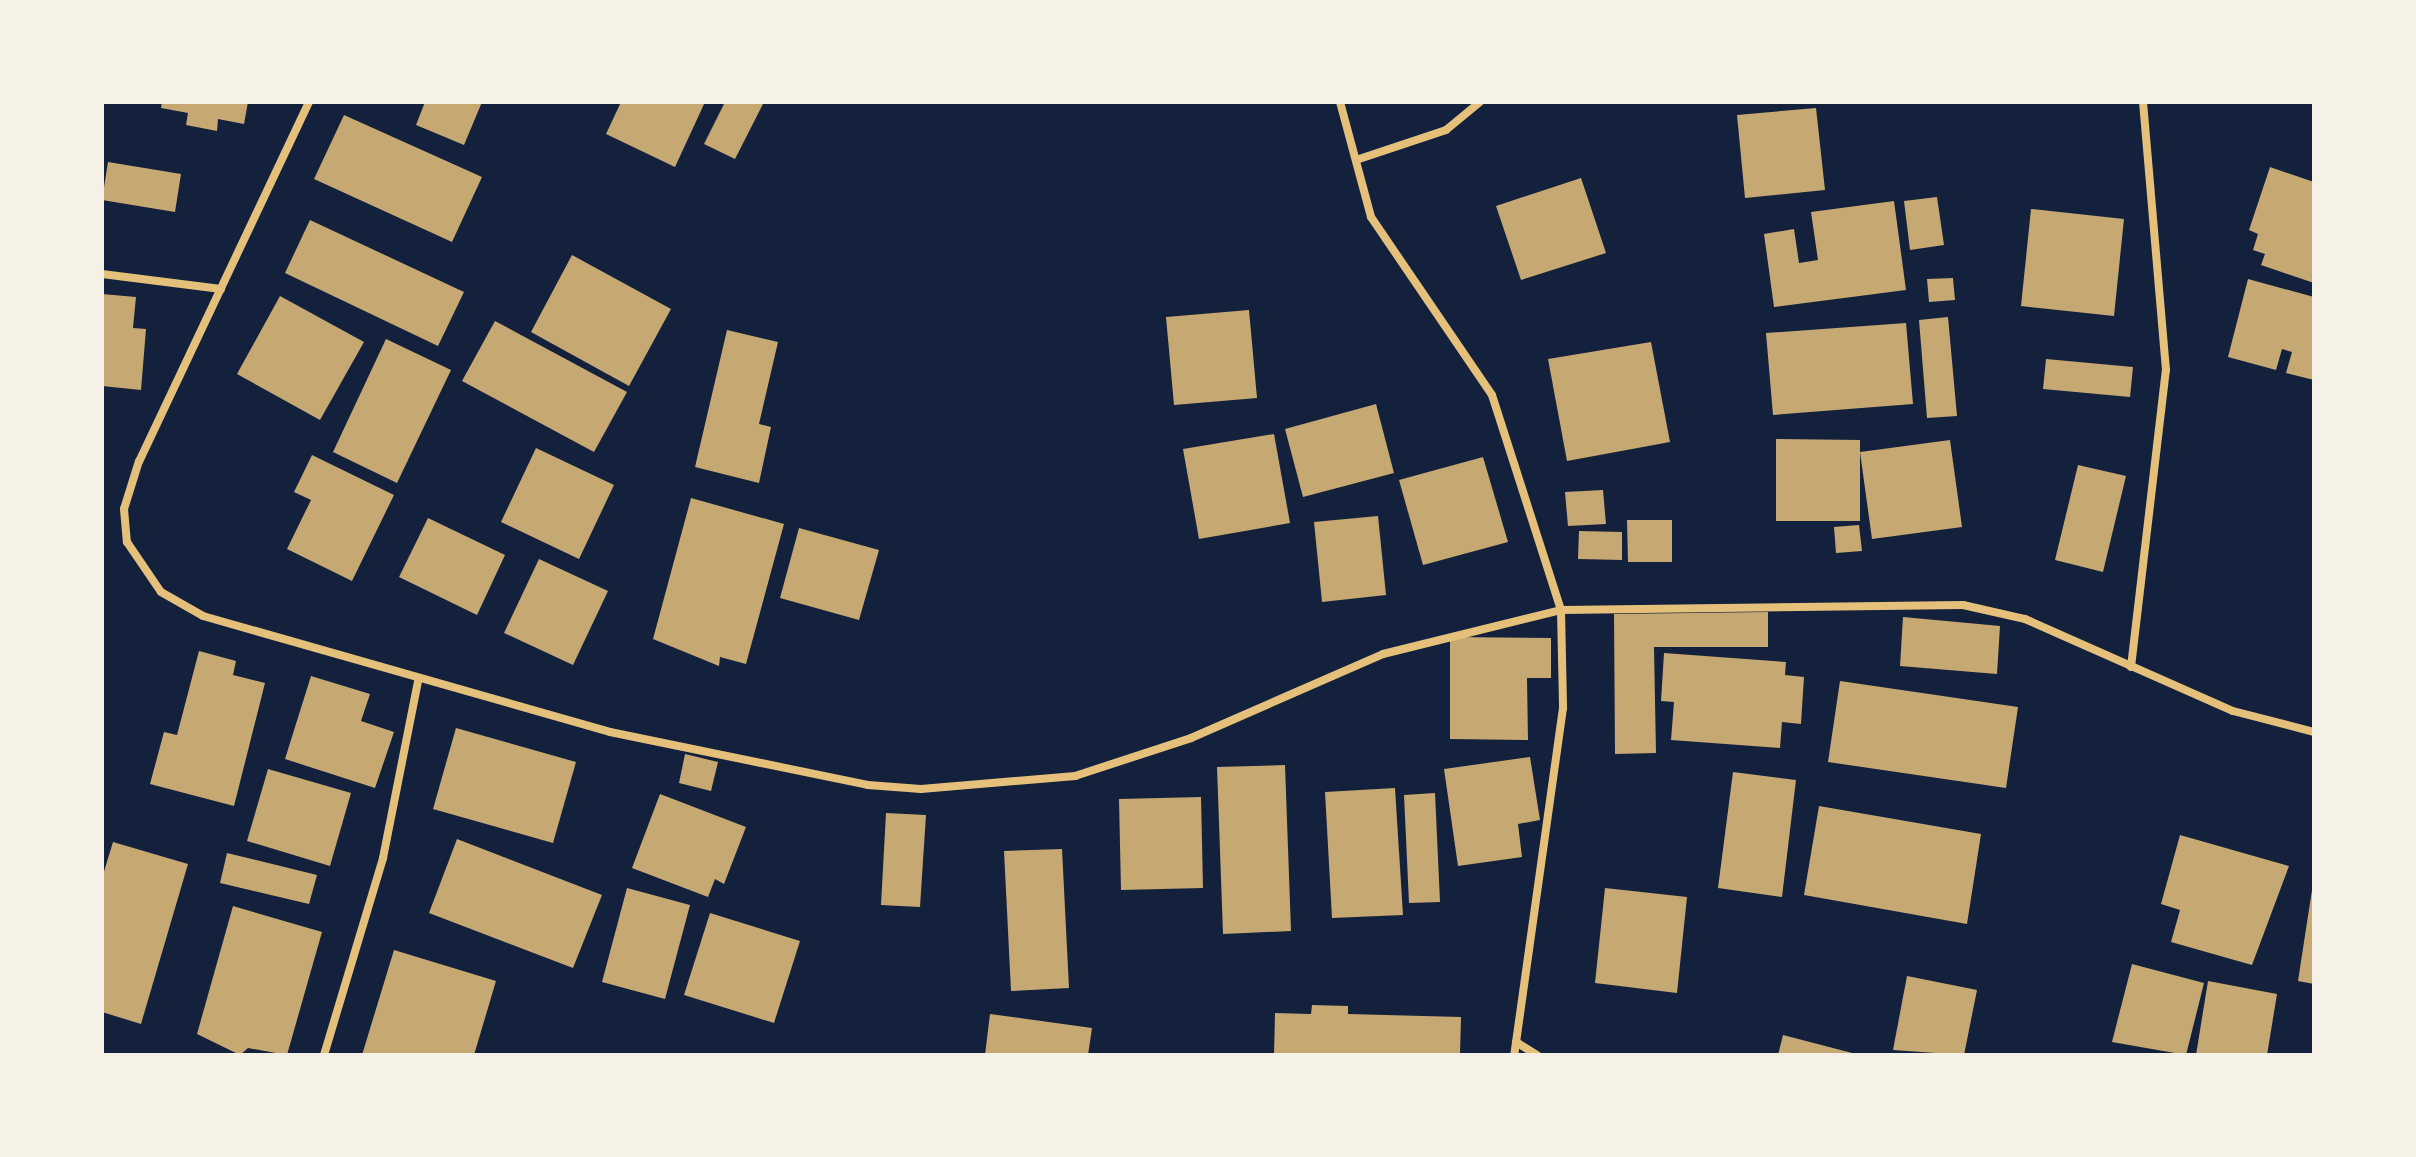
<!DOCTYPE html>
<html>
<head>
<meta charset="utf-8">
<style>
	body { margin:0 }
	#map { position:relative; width:2416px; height:1157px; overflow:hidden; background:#14213d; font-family:Merriweather,serif }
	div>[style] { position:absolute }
	.building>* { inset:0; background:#c6a872 }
	.minor>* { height:8px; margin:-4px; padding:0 4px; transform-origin:4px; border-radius:4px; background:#e5c07b }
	span { translate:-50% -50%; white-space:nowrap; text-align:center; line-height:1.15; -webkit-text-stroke:8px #f6f1e7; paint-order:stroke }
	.frame { position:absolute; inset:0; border:104px solid #f6f1e7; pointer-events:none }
</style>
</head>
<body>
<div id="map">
	<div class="building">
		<i style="clip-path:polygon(162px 102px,248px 102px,244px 124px,218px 119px,217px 131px,186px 125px,188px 113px,161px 108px)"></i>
		<i style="clip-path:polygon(425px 102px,482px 102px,464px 145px,416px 125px)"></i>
		<i style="clip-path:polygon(621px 102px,705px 102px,675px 167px,606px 134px)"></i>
		<i style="clip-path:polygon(725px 102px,764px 102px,735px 159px,704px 144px)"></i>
		<i style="clip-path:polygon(1816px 108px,1825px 190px,1745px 198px,1737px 115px)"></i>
		<i style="clip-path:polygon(344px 115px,482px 177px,452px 242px,314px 179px)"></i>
		<i style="clip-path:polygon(108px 162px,181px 174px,175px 212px,102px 200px)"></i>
		<i style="clip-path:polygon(2270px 167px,2314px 182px,2314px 283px,2261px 265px,2265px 254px,2253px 250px,2258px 234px,2249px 230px)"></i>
		<i style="clip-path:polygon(1581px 178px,1606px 253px,1521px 280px,1496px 206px)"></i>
		<i style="clip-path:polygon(1937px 197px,1944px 245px,1910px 250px,1904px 201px)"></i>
		<i style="clip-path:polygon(1894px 201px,1906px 290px,1774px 307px,1764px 234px,1794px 229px,1799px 263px,1818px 260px,1811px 212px)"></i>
		<i style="clip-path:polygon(2031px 209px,2124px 219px,2114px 316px,2021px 306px)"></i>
		<i style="clip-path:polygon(310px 220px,464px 292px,438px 346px,285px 273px)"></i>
		<i style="clip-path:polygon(572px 255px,671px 309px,629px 386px,531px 332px)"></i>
		<i style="clip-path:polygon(1953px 278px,1955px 300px,1929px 302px,1927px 279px)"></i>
		<i style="clip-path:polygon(2248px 279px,2314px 297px,2314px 380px,2286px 373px,2292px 352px,2282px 349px,2276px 370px,2228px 357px)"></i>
		<i style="clip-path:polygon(102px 294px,136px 297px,133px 328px,146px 329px,141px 390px,102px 386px)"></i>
		<i style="clip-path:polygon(280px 296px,364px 342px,320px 420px,237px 374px)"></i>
		<i style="clip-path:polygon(1249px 310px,1257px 398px,1174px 405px,1166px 317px)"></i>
		<i style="clip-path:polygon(1948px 317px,1957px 416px,1927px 418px,1919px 320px)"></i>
		<i style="clip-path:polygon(495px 321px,627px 392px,594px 452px,462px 381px)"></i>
		<i style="clip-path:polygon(1906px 323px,1913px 404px,1773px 415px,1766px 333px)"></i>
		<i style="clip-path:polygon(727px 330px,778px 342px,759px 424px,771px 427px,759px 483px,695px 467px)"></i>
		<i style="clip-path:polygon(386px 339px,451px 370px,397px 483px,333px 452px)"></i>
		<i style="clip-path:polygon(1651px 342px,1670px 442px,1567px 461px,1548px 359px)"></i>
		<i style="clip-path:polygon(2046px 359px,2133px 367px,2130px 397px,2043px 389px)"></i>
		<i style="clip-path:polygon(1376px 404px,1394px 473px,1303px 497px,1285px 429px)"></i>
		<i style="clip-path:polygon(1274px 434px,1290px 523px,1199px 539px,1183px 449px)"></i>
		<i style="clip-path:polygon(1776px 439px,1860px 440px,1860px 521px,1776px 521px)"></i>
		<i style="clip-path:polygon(1950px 440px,1962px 527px,1872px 539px,1860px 452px)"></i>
		<i style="clip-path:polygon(536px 448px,614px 485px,579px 559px,501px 522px)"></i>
		<i style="clip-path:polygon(312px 455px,394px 495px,352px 581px,287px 549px,311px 500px,294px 492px)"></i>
		<i style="clip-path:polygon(1483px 457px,1508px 542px,1423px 565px,1399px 480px)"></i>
		<i style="clip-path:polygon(2078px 465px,2126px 476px,2103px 572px,2055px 560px)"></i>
		<i style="clip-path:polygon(1603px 490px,1606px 524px,1568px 526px,1565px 492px)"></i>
		<i style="clip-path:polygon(691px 498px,784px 524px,746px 664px,720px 657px,719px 666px,653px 639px)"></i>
		<i style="clip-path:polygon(1378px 516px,1386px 595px,1322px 602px,1314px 522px)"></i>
		<i style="clip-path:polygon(428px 518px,505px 555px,477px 615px,399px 577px)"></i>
		<i style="clip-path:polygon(1627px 520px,1672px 520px,1672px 562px,1628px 562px)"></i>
		<i style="clip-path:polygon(1859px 525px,1862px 551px,1836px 553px,1834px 527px)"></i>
		<i style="clip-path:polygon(799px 528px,879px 550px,859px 620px,780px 598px)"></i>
		<i style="clip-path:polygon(1579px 531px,1622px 532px,1622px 560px,1578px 559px)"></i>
		<i style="clip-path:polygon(539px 559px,608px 591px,573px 665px,504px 633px)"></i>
		<i style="clip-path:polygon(1768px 612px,1768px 647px,1654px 647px,1656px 753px,1615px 754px,1614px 614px)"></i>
		<i style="clip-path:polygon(1903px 617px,2000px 626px,1997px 674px,1900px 666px)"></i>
		<i style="clip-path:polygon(1450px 637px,1551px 638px,1551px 678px,1527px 678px,1528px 740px,1450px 739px)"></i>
		<i style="clip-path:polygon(199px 651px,236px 661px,233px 675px,265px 683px,234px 806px,150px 784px,164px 732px,177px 735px)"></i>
		<i style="clip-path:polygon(1664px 653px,1786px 662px,1785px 675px,1804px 677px,1801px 724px,1782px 722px,1780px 748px,1671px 740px,1674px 702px,1661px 701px)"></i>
		<i style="clip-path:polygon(311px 676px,370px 694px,361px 721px,394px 732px,375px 788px,285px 759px)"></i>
		<i style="clip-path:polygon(1840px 681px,2018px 707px,2006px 788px,1828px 762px)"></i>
		<i style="clip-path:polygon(456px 728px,576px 762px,553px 843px,433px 809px)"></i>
		<i style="clip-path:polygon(685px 754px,718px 762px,711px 791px,679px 783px)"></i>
		<i style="clip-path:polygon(1530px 757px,1540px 820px,1518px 824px,1522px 857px,1458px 866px,1444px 769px)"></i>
		<i style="clip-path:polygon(1285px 765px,1291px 931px,1223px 934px,1217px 767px)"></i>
		<i style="clip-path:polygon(268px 769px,351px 793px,330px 866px,247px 841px)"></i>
		<i style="clip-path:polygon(1733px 772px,1796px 780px,1782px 897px,1718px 888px)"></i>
		<i style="clip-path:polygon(1395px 788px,1403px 915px,1332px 918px,1325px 792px)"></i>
		<i style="clip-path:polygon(1435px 793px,1440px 902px,1409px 903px,1404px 795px)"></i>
		<i style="clip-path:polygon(660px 794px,746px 827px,724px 884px,715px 879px,708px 897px,632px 868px)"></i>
		<i style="clip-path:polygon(1201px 797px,1203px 888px,1121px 890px,1119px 799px)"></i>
		<i style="clip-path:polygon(1819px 806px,1981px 834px,1967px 924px,1804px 895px)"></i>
		<i style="clip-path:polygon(886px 813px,926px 815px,920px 907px,881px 905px)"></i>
		<i style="clip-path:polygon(2180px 835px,2289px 866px,2252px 965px,2171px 942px,2180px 910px,2161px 904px)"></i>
		<i style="clip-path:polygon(457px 839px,602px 895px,573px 968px,429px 913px)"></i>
		<i style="clip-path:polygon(113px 842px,188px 864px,141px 1024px,102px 1012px,102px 878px)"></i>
		<i style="clip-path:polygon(1062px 849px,1069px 988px,1011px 991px,1004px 851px)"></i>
		<i style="clip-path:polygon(227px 853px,317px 875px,309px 904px,220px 883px)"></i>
		<i style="clip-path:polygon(627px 888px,690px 905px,665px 999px,602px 982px)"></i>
		<i style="clip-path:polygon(1605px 888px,1687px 897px,1677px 993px,1595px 983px)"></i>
		<i style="clip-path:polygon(2312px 890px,2314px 890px,2314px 984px,2298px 981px)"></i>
		<i style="clip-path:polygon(233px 906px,322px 932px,287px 1055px,248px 1048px,240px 1055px,197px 1034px)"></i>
		<i style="clip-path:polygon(710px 913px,800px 941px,774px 1023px,684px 995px)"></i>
		<i style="clip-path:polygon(394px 950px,496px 981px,474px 1055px,362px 1055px)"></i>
		<i style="clip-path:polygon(2132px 964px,2204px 983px,2186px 1055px,2112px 1042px)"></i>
		<i style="clip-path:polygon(1907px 976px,1977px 990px,1964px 1055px,1893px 1050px)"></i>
		<i style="clip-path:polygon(2208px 981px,2277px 994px,2267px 1055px,2196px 1055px)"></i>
		<i style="clip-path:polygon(1312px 1005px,1348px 1006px,1348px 1014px,1461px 1017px,1460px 1055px,1274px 1055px,1275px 1013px,1311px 1014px)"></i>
		<i style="clip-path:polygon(990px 1014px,1092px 1028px,1088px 1055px,985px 1055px)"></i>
		<i style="clip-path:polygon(1783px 1035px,1856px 1054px,1856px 1055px,1778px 1055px)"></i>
	</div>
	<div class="minor">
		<i style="left:309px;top:102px;width:397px;rotate:115.3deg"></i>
		<i style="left:139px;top:461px;width:50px;rotate:107.4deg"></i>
		<i style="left:124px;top:509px;width:33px;rotate:85deg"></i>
		<i style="left:127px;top:542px;width:60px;rotate:55.8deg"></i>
		<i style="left:161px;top:592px;width:48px;rotate:29.7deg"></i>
		<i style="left:203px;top:616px;width:423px;rotate:15.9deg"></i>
		<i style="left:610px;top:732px;width:263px;rotate:11.6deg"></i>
		<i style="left:868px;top:785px;width:53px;rotate:4.3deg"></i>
		<i style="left:921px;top:789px;width:155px;rotate:-4.8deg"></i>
		<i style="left:1075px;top:776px;width:122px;rotate:-18.1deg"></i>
		<i style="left:1191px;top:738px;width:210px;rotate:-23.6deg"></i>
		<i style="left:1383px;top:654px;width:183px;rotate:-13.9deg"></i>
		<i style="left:1561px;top:610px;width:402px;rotate:-0.7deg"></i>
		<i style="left:1963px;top:605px;width:64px;rotate:12.7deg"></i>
		<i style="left:2025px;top:619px;width:227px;rotate:23.9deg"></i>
		<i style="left:2233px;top:711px;width:84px;rotate:14.5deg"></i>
		<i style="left:1340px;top:102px;width:119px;rotate:74.9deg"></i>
		<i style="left:1371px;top:217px;width:215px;rotate:55.8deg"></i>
		<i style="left:1492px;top:395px;width:226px;rotate:72.2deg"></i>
		<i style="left:1561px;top:610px;width:98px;rotate:88.8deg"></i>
		<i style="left:1563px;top:708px;width:350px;rotate:98deg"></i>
		<i style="left:1356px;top:160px;width:95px;rotate:-18.4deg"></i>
		<i style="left:1446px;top:130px;width:44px;rotate:-39.5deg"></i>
		<i style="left:102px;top:274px;width:120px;rotate:7.2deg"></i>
		<i style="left:2131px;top:667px;width:299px;rotate:-83.3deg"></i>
		<i style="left:2166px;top:370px;width:269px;rotate:-94.9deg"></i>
		<i style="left:1516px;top:1042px;width:25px;rotate:32deg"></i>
		<i style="left:324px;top:1055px;width:206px;rotate:-73.3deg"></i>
		<i style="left:383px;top:858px;width:179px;rotate:-78.8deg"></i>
	</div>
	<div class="frame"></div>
</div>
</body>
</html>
